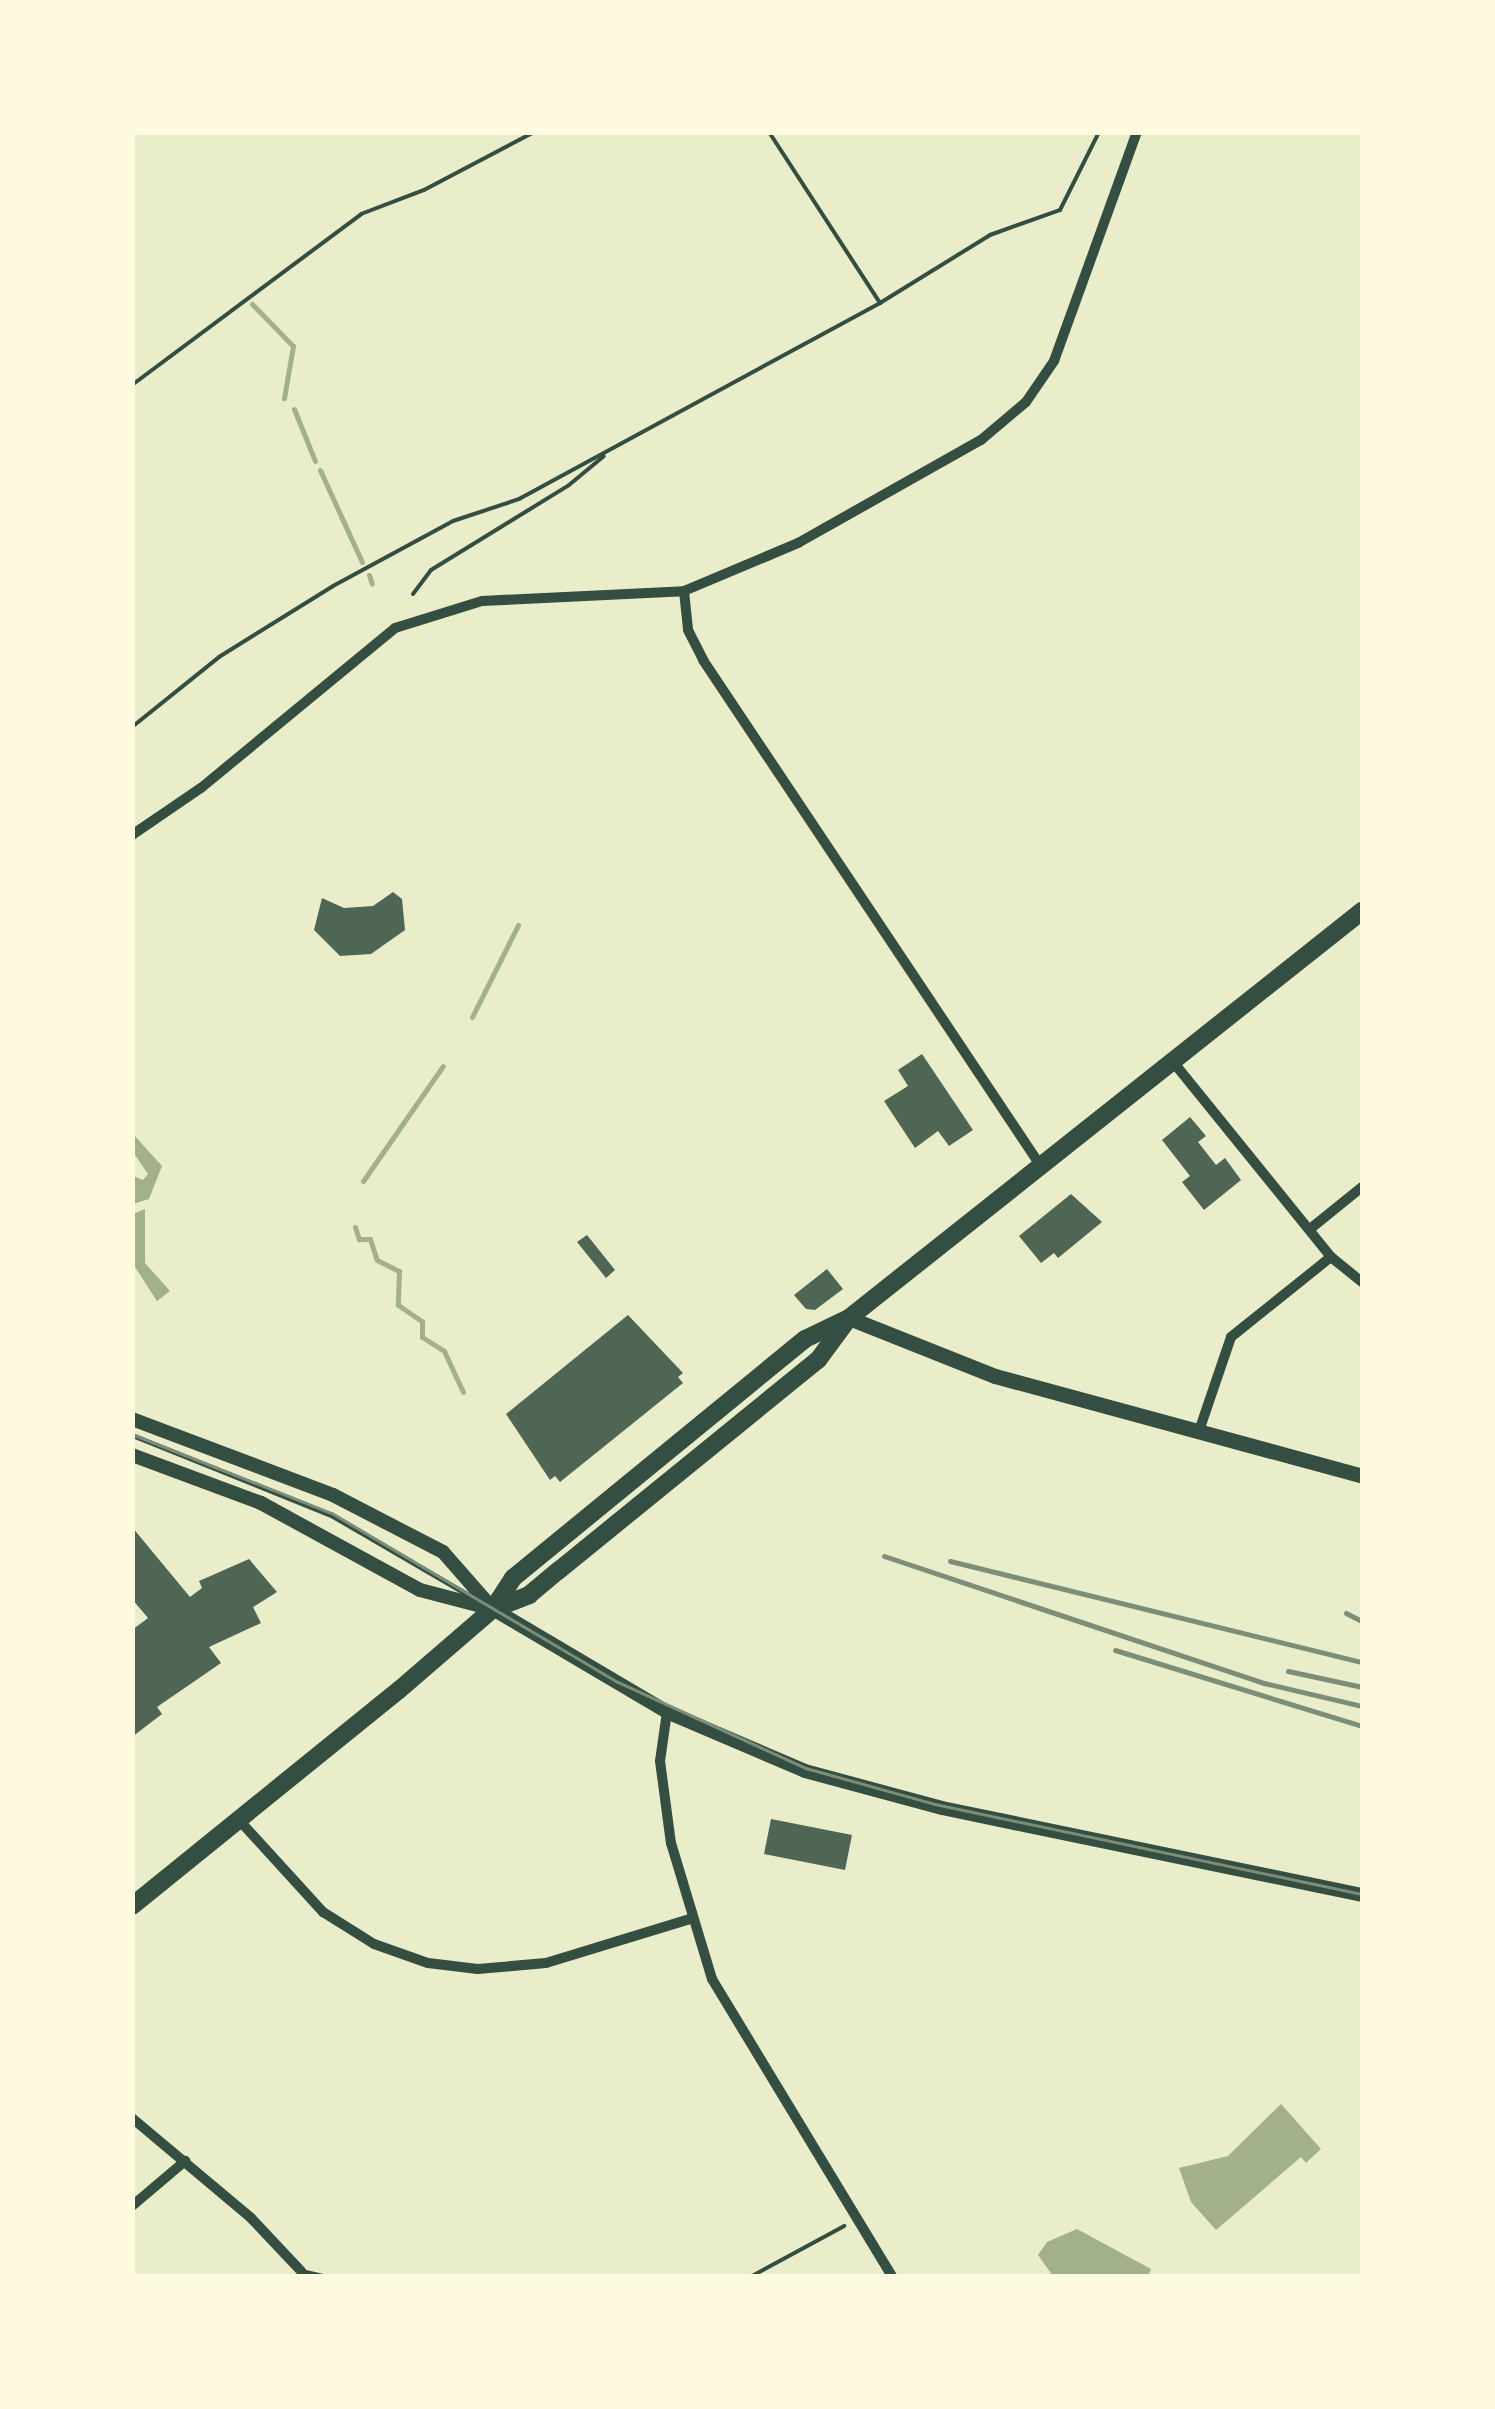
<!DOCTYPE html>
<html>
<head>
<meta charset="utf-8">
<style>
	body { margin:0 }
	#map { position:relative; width:1495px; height:2409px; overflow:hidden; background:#e9edc9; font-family:Poppins,sans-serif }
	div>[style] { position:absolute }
	.water>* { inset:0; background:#a3b18a }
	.stream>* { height:5px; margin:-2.5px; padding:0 2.5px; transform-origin:2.5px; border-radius:2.5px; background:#a3b18a }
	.building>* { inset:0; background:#4f6655 }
	.path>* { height:4px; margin:-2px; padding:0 2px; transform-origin:2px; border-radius:2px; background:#344e41 }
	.service>* { height:5px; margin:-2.5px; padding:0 2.5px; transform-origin:2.5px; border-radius:2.5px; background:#344e41 }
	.minor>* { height:10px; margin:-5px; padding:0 5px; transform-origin:5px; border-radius:5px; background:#344e41 }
	.tertiary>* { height:14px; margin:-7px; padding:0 7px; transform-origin:7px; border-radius:7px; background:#344e41 }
	.secondary>* { height:15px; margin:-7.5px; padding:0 7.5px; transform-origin:7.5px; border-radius:7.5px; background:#344e41 }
	.primary>* { height:18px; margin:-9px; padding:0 9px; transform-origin:9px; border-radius:9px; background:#344e41 }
	.tram>* { height:2.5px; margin:-1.25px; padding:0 1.25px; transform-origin:1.25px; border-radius:1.25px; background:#7c8e77 }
	.rail>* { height:5px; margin:-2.5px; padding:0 2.5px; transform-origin:2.5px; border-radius:2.5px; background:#7c8e77 }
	span { translate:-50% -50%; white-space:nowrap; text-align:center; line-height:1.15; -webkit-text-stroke:8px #fefae0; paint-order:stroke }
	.frame { position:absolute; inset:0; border:135px solid #fefae0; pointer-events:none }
</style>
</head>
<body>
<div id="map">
	<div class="water">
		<i style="clip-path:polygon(133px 1134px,162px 1166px,149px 1199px,133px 1204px,133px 1176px,143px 1180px,148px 1174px,133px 1152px)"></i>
		<i style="clip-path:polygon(145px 1209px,145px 1263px,170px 1291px,157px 1301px,133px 1264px,133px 1214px)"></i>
		<i style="clip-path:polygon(1281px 2104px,1321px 2149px,1306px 2163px,1301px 2157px,1216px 2230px,1191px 2202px,1179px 2168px,1228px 2156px)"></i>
		<i style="clip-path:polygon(1077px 2229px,1151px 2269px,1148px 2276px,1053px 2276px,1038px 2255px,1047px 2242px)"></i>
	</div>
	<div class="stream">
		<i style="left:252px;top:304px;width:59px;rotate:45.7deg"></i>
		<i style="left:293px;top:346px;width:53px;rotate:99.8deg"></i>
		<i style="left:294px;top:409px;width:56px;rotate:68deg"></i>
		<i style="left:320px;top:470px;width:101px;rotate:65.5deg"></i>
		<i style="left:369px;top:575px;width:9px;rotate:72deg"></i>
		<i style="left:472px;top:1017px;width:103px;rotate:-63.4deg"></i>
		<i style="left:363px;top:1181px;width:140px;rotate:-55.2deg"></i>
		<i style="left:355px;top:1227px;width:13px;rotate:72deg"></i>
		<i style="left:359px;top:1239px;width:11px"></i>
		<i style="left:370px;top:1239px;width:22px;rotate:72deg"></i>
		<i style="left:377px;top:1260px;width:25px;rotate:27deg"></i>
		<i style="left:399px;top:1271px;width:34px;rotate:92deg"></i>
		<i style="left:398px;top:1305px;width:29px;rotate:34deg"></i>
		<i style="left:422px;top:1321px;width:16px;rotate:90deg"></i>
		<i style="left:422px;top:1337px;width:26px;rotate:32deg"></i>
		<i style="left:444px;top:1351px;width:45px;rotate:65.1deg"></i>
	</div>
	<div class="building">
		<i style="clip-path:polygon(393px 892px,402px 899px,405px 930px,371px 954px,340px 956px,314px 930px,322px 898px,344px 908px,373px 906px)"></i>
		<i style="clip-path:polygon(922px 1054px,973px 1130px,949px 1146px,938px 1131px,915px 1148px,884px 1101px,908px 1086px,898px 1070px)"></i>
		<i style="clip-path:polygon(1190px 1117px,1206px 1136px,1198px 1142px,1216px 1165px,1225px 1158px,1241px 1180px,1204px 1210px,1182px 1182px,1190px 1176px,1162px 1140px)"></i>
		<i style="clip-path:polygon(1071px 1194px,1102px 1222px,1058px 1258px,1054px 1253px,1041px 1263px,1019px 1236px)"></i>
		<i style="clip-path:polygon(587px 1235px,615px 1270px,606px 1278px,577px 1242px)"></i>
		<i style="clip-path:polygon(827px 1269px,843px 1289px,815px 1310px,806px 1309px,794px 1295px)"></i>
		<i style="clip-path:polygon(628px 1315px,683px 1373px,678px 1377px,683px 1383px,560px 1482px,555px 1476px,550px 1480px,506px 1414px)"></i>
		<i style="clip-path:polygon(132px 1527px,190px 1597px,202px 1588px,199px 1581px,249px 1559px,277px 1592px,253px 1607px,261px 1623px,209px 1647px,221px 1663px,157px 1707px,162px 1714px,132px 1737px,132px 1630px,148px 1618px,132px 1599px)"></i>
		<i style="clip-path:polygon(771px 1819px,852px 1835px,845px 1870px,764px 1854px)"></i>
	</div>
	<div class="path">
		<i style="left:769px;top:132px;width:204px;rotate:57deg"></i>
		<i style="left:132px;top:385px;width:286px;rotate:-36.7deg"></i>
		<i style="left:361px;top:214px;width:67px;rotate:-20.9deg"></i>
		<i style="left:424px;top:190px;width:124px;rotate:-27.8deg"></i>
		<i style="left:413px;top:594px;width:30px;rotate:-53deg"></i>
		<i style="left:431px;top:570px;width:162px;rotate:-31.6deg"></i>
		<i style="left:569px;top:485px;width:45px;rotate:-39.6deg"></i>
		<i style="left:132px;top:727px;width:112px;rotate:-38.8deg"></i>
		<i style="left:219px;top:657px;width:134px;rotate:-31.9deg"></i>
		<i style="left:333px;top:586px;width:136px;rotate:-28.4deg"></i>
		<i style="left:453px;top:521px;width:70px;rotate:-18.4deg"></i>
		<i style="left:519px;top:499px;width:411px;rotate:-28.5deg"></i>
		<i style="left:880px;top:303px;width:129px;rotate:-31.7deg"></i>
		<i style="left:990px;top:235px;width:74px;rotate:-19.7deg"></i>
		<i style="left:1060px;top:210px;width:87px;rotate:-63.4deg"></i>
		<i style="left:752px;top:2276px;width:105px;rotate:-28.5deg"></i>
	</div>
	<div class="service">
		<i style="left:132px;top:1435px;width:214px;rotate:21.9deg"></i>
		<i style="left:331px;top:1515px;width:169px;rotate:30.2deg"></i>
		<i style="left:301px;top:2271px;width:22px;rotate:13deg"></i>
	</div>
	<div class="minor">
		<i style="left:684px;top:591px;width:39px;rotate:84deg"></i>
		<i style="left:688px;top:630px;width:34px;rotate:63deg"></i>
		<i style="left:703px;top:660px;width:611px;rotate:56.28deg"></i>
		<i style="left:132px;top:835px;width:83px;rotate:-34.3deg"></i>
		<i style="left:201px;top:788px;width:251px;rotate:-39.5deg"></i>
		<i style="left:395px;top:628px;width:91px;rotate:-17.2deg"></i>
		<i style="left:482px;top:601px;width:202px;rotate:-2.8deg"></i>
		<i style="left:684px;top:591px;width:124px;rotate:-22.8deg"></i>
		<i style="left:798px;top:543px;width:210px;rotate:-29.4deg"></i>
		<i style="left:981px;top:440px;width:59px;rotate:-40.2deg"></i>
		<i style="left:1026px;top:402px;width:50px;rotate:-55.7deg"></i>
		<i style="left:1054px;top:361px;width:244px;rotate:-70.1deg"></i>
		<i style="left:1174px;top:1063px;width:250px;rotate:51deg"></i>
		<i style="left:1331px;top:1257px;width:40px;rotate:39deg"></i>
		<i style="left:1310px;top:1229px;width:67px;rotate:-38.9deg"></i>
		<i style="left:1199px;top:1431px;width:99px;rotate:-71.2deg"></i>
		<i style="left:1231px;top:1337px;width:128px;rotate:-38.7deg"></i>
		<i style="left:667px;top:1712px;width:49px;rotate:98.1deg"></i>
		<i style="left:660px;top:1761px;width:83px;rotate:82.4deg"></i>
		<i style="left:671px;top:1843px;width:142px;rotate:73.2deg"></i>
		<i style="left:712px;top:1979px;width:347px;rotate:58.8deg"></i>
		<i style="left:239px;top:1820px;width:125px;rotate:47.6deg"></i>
		<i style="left:323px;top:1912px;width:60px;rotate:32.1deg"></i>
		<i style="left:374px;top:1944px;width:57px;rotate:19.4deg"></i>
		<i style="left:428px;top:1963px;width:50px;rotate:6.8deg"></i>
		<i style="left:478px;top:1969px;width:68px;rotate:-5deg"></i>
		<i style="left:546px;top:1963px;width:151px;rotate:-17deg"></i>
		<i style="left:132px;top:2118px;width:155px;rotate:40deg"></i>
		<i style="left:251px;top:2218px;width:73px;rotate:46.7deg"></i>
		<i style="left:132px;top:2206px;width:70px;rotate:-40.3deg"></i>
	</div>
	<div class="tertiary">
		<i style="left:132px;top:1419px;width:215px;rotate:20.7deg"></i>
		<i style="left:333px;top:1495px;width:124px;rotate:27.4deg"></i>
		<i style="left:443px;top:1552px;width:74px;rotate:48.8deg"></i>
		<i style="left:132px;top:1455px;width:138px;rotate:20.4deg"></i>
		<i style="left:261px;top:1503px;width:181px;rotate:28.7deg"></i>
		<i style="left:420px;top:1590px;width:75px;rotate:14.6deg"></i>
		<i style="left:493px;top:1609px;width:202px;rotate:30.6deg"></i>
		<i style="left:667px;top:1712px;width:150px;rotate:23.1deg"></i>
		<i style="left:805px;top:1771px;width:142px;rotate:15.1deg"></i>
		<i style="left:942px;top:1808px;width:429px;rotate:11.7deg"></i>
	</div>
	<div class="secondary">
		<i style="left:849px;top:1318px;width:157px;rotate:21.7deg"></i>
		<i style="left:995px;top:1376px;width:380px;rotate:15.2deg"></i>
	</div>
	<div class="primary">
		<i style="left:493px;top:1609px;width:39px;rotate:-21deg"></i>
		<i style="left:529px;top:1595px;width:38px;rotate:-40deg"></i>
		<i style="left:558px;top:1571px;width:335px;rotate:-39.1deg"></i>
		<i style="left:818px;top:1360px;width:47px;rotate:-53.6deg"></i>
		<i style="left:132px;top:1906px;width:343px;rotate:-39deg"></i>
		<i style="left:399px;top:1690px;width:124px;rotate:-40.8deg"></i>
		<i style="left:493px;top:1609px;width:37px;rotate:-57deg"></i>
		<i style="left:513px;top:1578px;width:377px;rotate:-39.3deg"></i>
		<i style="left:805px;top:1339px;width:49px;rotate:-25.5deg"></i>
		<i style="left:849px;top:1318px;width:655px;rotate:-38.43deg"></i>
	</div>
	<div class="tram">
		<i style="left:132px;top:1434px;width:215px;rotate:21.6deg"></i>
		<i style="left:332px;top:1513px;width:332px;rotate:30.6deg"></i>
		<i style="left:618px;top:1682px;width:207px;rotate:24.6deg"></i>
		<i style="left:806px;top:1768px;width:134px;rotate:15.6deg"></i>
		<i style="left:935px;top:1804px;width:436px;rotate:11.9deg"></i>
	</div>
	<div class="rail">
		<i style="left:884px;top:1556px;width:401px;rotate:18.5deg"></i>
		<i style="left:1264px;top:1683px;width:101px;rotate:13.2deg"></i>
		<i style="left:950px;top:1561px;width:424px;rotate:13.8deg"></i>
		<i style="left:1346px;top:1613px;width:18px;rotate:27deg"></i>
		<i style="left:1115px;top:1650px;width:258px;rotate:17.1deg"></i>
		<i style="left:1288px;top:1671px;width:76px;rotate:12.2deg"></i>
	</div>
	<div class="frame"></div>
</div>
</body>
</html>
